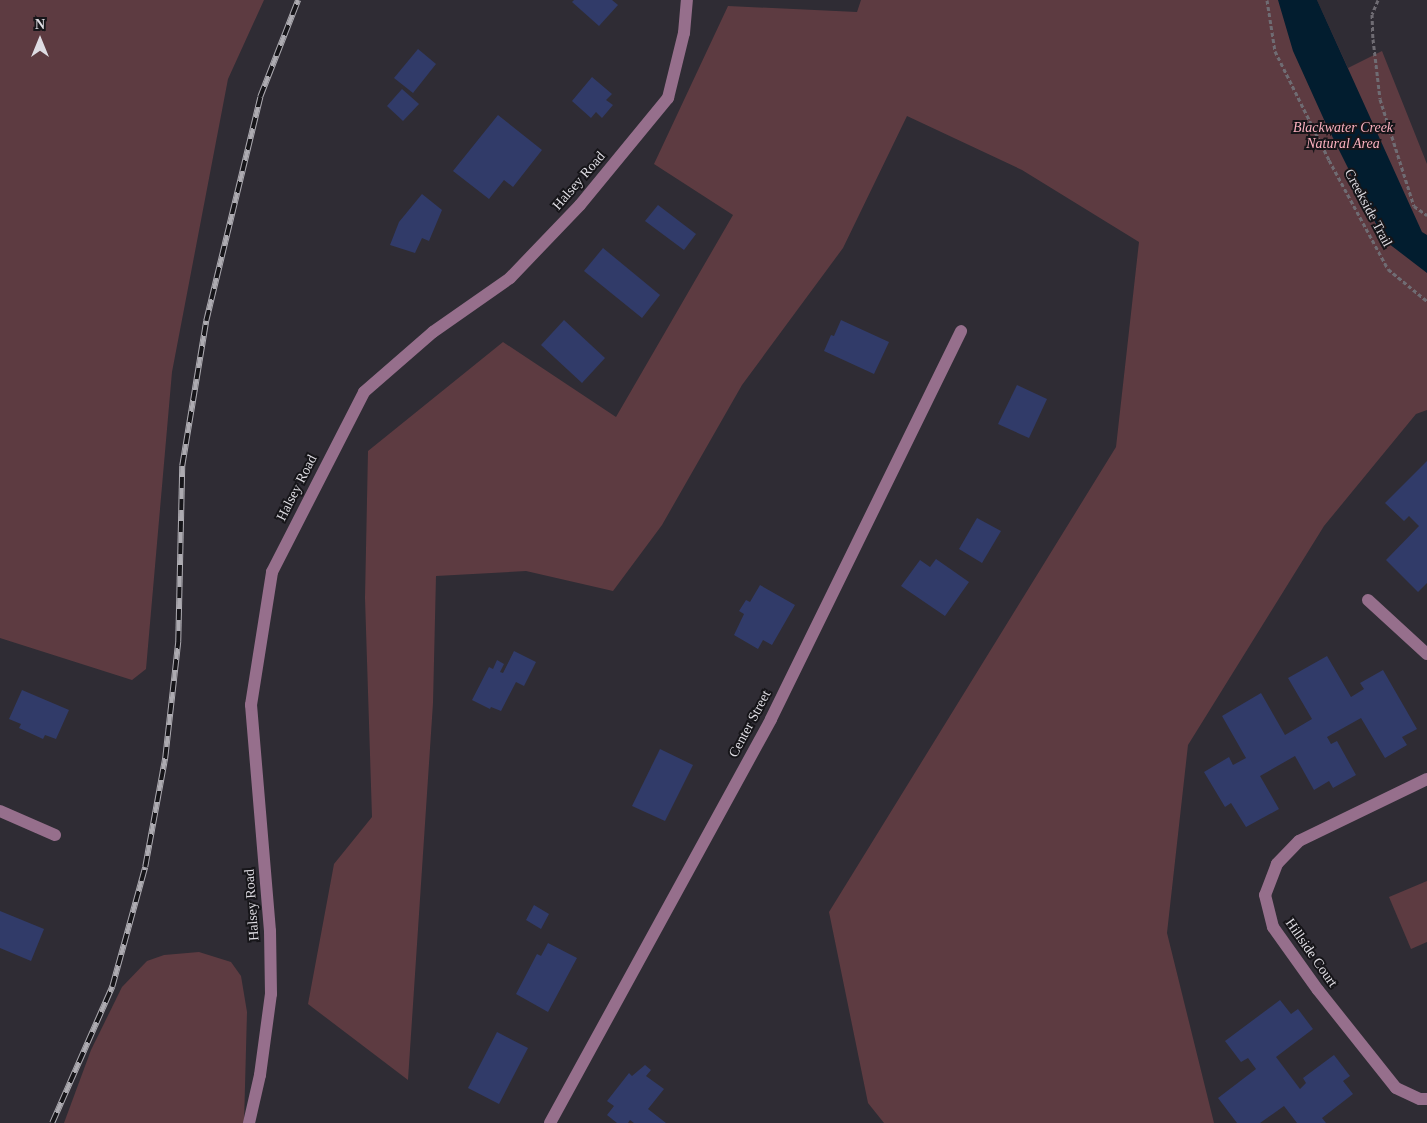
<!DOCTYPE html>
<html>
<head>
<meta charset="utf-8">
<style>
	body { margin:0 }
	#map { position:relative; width:1427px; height:1123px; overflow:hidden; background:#2f2c34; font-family:Georgia,serif }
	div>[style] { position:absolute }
	.green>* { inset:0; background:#5d3b41 }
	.water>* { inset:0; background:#021d2f }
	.building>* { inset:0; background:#313b69 }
	.path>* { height:3px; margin-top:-1.5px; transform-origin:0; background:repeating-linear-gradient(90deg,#6f6c73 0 4px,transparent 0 6.5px) }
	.minor>* { height:12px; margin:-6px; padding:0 6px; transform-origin:6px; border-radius:6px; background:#966f8c }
	.rail>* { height:5.5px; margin-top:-2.75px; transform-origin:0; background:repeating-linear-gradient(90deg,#161519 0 11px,#adabb1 0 22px); box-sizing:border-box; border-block:1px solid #adabb1 }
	span { translate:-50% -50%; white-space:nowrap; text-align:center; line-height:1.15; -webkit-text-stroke:4px #161519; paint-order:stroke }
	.park-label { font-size:14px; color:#fbb1bf; font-style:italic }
	.street-label { font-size:14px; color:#dedce2 }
	.north { position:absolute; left:15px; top:15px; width:50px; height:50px; -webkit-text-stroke:4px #161519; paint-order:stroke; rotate:0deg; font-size:14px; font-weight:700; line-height:20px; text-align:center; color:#dedce2 }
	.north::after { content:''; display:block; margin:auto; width:18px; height:22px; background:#dedce2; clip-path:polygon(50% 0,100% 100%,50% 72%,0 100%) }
</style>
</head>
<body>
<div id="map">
	<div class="green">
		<i style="clip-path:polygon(0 0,264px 0,228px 79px,172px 372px,146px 669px,132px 680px,0 638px)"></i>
		<i style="clip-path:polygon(861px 0,1317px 0,1348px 68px,1382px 51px,1427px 164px,1427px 410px,1416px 414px,1324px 526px,1188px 745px,1167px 933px,1214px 1123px,884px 1123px,868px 1103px,829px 912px,1116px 447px,1139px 242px,1022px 170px,907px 116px,843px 248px,742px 385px,662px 525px,613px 591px,526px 571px,436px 576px,433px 703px,408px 1080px,308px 1004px,334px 864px,372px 817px,365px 598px,368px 451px,503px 342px,616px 417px,733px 215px,654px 164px,728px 6px,857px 12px)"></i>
		<i style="clip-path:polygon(1427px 881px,1427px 942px,1411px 949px,1389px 897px)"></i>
		<i style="clip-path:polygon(199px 952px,231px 962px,241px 976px,247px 1012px,244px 1123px,64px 1123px,91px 1050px,122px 987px,147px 961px,164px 955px)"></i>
	</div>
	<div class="water">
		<i style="clip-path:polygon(1278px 0,1317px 0,1422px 232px,1427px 235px,1427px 273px,1384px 240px,1326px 124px,1293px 51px)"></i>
	</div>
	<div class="building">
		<i style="clip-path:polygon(574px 0,612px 0,618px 5px,599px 26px,572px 2px)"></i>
		<i style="clip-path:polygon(418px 49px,436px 64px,413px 93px,394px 78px)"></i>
		<i style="clip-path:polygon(592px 77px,612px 94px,606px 100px,613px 105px,602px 118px,596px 112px,591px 118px,572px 101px)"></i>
		<i style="clip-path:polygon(402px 89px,419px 104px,403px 121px,387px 106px)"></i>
		<i style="clip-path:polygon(498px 115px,542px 150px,513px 187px,504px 180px,489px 199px,453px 171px)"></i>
		<i style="clip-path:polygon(422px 194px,442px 210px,429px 241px,422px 238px,415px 253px,390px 245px,399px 222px)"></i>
		<i style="clip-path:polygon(658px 205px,696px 234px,684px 250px,645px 221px)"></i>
		<i style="clip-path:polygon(603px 248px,660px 295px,642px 318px,584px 271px)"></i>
		<i style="clip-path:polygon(564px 320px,605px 358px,582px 383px,541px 345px)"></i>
		<i style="clip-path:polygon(841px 320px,889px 342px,874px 374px,824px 351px,831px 335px,834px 336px)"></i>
		<i style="clip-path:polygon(1017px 385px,1047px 399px,1029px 438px,998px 424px)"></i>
		<i style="clip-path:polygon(1427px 461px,1427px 583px,1418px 592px,1386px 560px,1419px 526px,1409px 516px,1404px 521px,1385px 503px)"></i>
		<i style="clip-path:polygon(977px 518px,1001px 531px,982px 563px,959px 549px)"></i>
		<i style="clip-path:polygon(936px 559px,969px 582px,945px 616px,901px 586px,920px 560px,930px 567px)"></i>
		<i style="clip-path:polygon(760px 585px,795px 605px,772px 645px,763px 640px,758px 649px,734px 635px,744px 614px,739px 611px,746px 600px,750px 602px)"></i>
		<i style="clip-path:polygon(514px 651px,536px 662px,524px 686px,516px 682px,501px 711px,491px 707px,490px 709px,472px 700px,489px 667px,493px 669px,497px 660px,504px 664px,500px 672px,503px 673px)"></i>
		<i style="clip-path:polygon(1327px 656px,1351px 697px,1364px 689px,1360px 683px,1383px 670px,1417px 729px,1402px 737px,1407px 745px,1385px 758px,1361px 718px,1327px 737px,1331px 744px,1337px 741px,1356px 775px,1333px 788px,1329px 781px,1314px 790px,1295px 756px,1260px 776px,1279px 809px,1246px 827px,1231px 803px,1225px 807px,1204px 772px,1229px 757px,1233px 765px,1246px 758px,1222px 716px,1261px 693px,1285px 735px,1312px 719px,1288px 678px)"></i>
		<i style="clip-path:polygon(22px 690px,69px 710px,56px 739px,45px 735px,43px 739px,19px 728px,21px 724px,9px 719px)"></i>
		<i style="clip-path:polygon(660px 749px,693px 765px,665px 821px,632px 806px)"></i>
		<i style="clip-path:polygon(534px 905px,549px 914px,541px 929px,526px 920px)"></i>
		<i style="clip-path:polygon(0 911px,44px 929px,31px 961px,0 948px)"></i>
		<i style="clip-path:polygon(548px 943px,577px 958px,548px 1012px,516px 994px,537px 954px,541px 956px)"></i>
		<i style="clip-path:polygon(1280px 1000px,1291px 1014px,1298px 1009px,1313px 1029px,1276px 1057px,1300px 1089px,1306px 1083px,1303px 1078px,1334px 1055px,1350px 1076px,1343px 1081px,1353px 1094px,1322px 1118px,1326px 1123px,1297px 1123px,1284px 1106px,1260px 1123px,1237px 1123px,1218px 1098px,1256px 1069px,1248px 1058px,1241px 1062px,1225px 1041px)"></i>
		<i style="clip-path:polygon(497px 1032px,528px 1048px,499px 1104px,468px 1088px)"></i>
		<i style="clip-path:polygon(645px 1065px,651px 1070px,646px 1076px,664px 1089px,648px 1109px,666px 1123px,634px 1123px,630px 1120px,628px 1123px,617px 1123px,607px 1115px,614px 1106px,607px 1101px,629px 1073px,632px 1076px)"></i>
	</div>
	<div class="path">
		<i style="left:1267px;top:0;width:52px;rotate:81.1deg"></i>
		<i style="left:1275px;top:51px;width:122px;rotate:63.6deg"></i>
		<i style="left:1329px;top:160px;width:124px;rotate:61.6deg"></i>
		<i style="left:1388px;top:269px;width:50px;rotate:39.4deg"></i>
		<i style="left:1378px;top:0;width:15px;rotate:113deg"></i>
		<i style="left:1372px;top:14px;width:25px;rotate:88deg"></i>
		<i style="left:1373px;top:39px;width:60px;rotate:83.3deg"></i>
		<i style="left:1380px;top:99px;width:112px;rotate:72.4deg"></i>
		<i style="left:1414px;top:206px;width:16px;rotate:35deg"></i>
	</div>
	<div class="minor">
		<i style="left:1368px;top:600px;width:80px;rotate:42.5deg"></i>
		<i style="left:1427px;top:779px;width:142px;rotate:154.2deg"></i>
		<i style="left:1299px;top:841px;width:32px;rotate:134deg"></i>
		<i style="left:1277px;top:864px;width:33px;rotate:111deg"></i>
		<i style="left:1265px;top:895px;width:33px;rotate:76deg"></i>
		<i style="left:1273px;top:927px;width:77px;rotate:54.5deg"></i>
		<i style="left:1318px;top:990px;width:125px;rotate:51.5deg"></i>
		<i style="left:1396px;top:1088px;width:26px;rotate:25deg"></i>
		<i style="left:1420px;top:1099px;width:7px"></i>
		<i style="left:0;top:811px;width:60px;rotate:23.6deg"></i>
		<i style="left:249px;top:1123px;width:49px;rotate:-77.1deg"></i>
		<i style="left:260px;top:1075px;width:82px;rotate:-82.3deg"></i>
		<i style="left:271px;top:994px;width:63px;rotate:-90.9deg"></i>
		<i style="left:270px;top:931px;width:227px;rotate:-94.8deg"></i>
		<i style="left:251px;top:705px;width:135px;rotate:-81deg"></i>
		<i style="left:272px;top:572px;width:202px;rotate:-62.9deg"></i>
		<i style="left:364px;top:392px;width:91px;rotate:-41deg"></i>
		<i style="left:433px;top:332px;width:94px;rotate:-35deg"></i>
		<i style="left:510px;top:278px;width:101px;rotate:-46.2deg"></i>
		<i style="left:580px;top:205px;width:139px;rotate:-50.6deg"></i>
		<i style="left:668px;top:98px;width:67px;rotate:-76.2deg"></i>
		<i style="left:684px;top:33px;width:33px;rotate:-85deg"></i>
		<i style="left:550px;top:1123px;width:460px;rotate:-61.3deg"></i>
		<i style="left:771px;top:719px;width:432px;rotate:-63.9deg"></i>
	</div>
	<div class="rail">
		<i style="left:52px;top:1123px;width:149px;rotate:-66.2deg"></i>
		<i style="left:112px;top:987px;width:124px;rotate:-74.6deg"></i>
		<i style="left:145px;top:867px;width:111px;rotate:-79.6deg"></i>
		<i style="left:165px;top:758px;width:117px;rotate:-83.6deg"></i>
		<i style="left:178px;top:642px;width:176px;rotate:-88.7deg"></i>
		<i style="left:182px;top:466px;width:147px;rotate:-80.6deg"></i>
		<i style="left:206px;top:321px;width:230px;rotate:-76.4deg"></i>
		<i style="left:260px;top:97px;width:104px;rotate:-68.6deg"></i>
	</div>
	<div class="park-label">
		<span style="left:1343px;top:136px">Blackwater Creek<br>Natural Area</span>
	</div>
	<div class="street-label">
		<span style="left:579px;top:181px;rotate:-49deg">Halsey Road</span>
		<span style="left:1368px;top:208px;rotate:62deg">Creekside Trail</span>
		<span style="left:297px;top:488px;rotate:-63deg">Halsey Road</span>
		<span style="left:750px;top:724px;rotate:-62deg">Center Street</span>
		<span style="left:252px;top:905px;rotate:-94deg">Halsey Road</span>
		<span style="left:1311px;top:953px;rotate:55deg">Hillside Court</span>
	</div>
	<div class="north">N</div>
</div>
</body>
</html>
